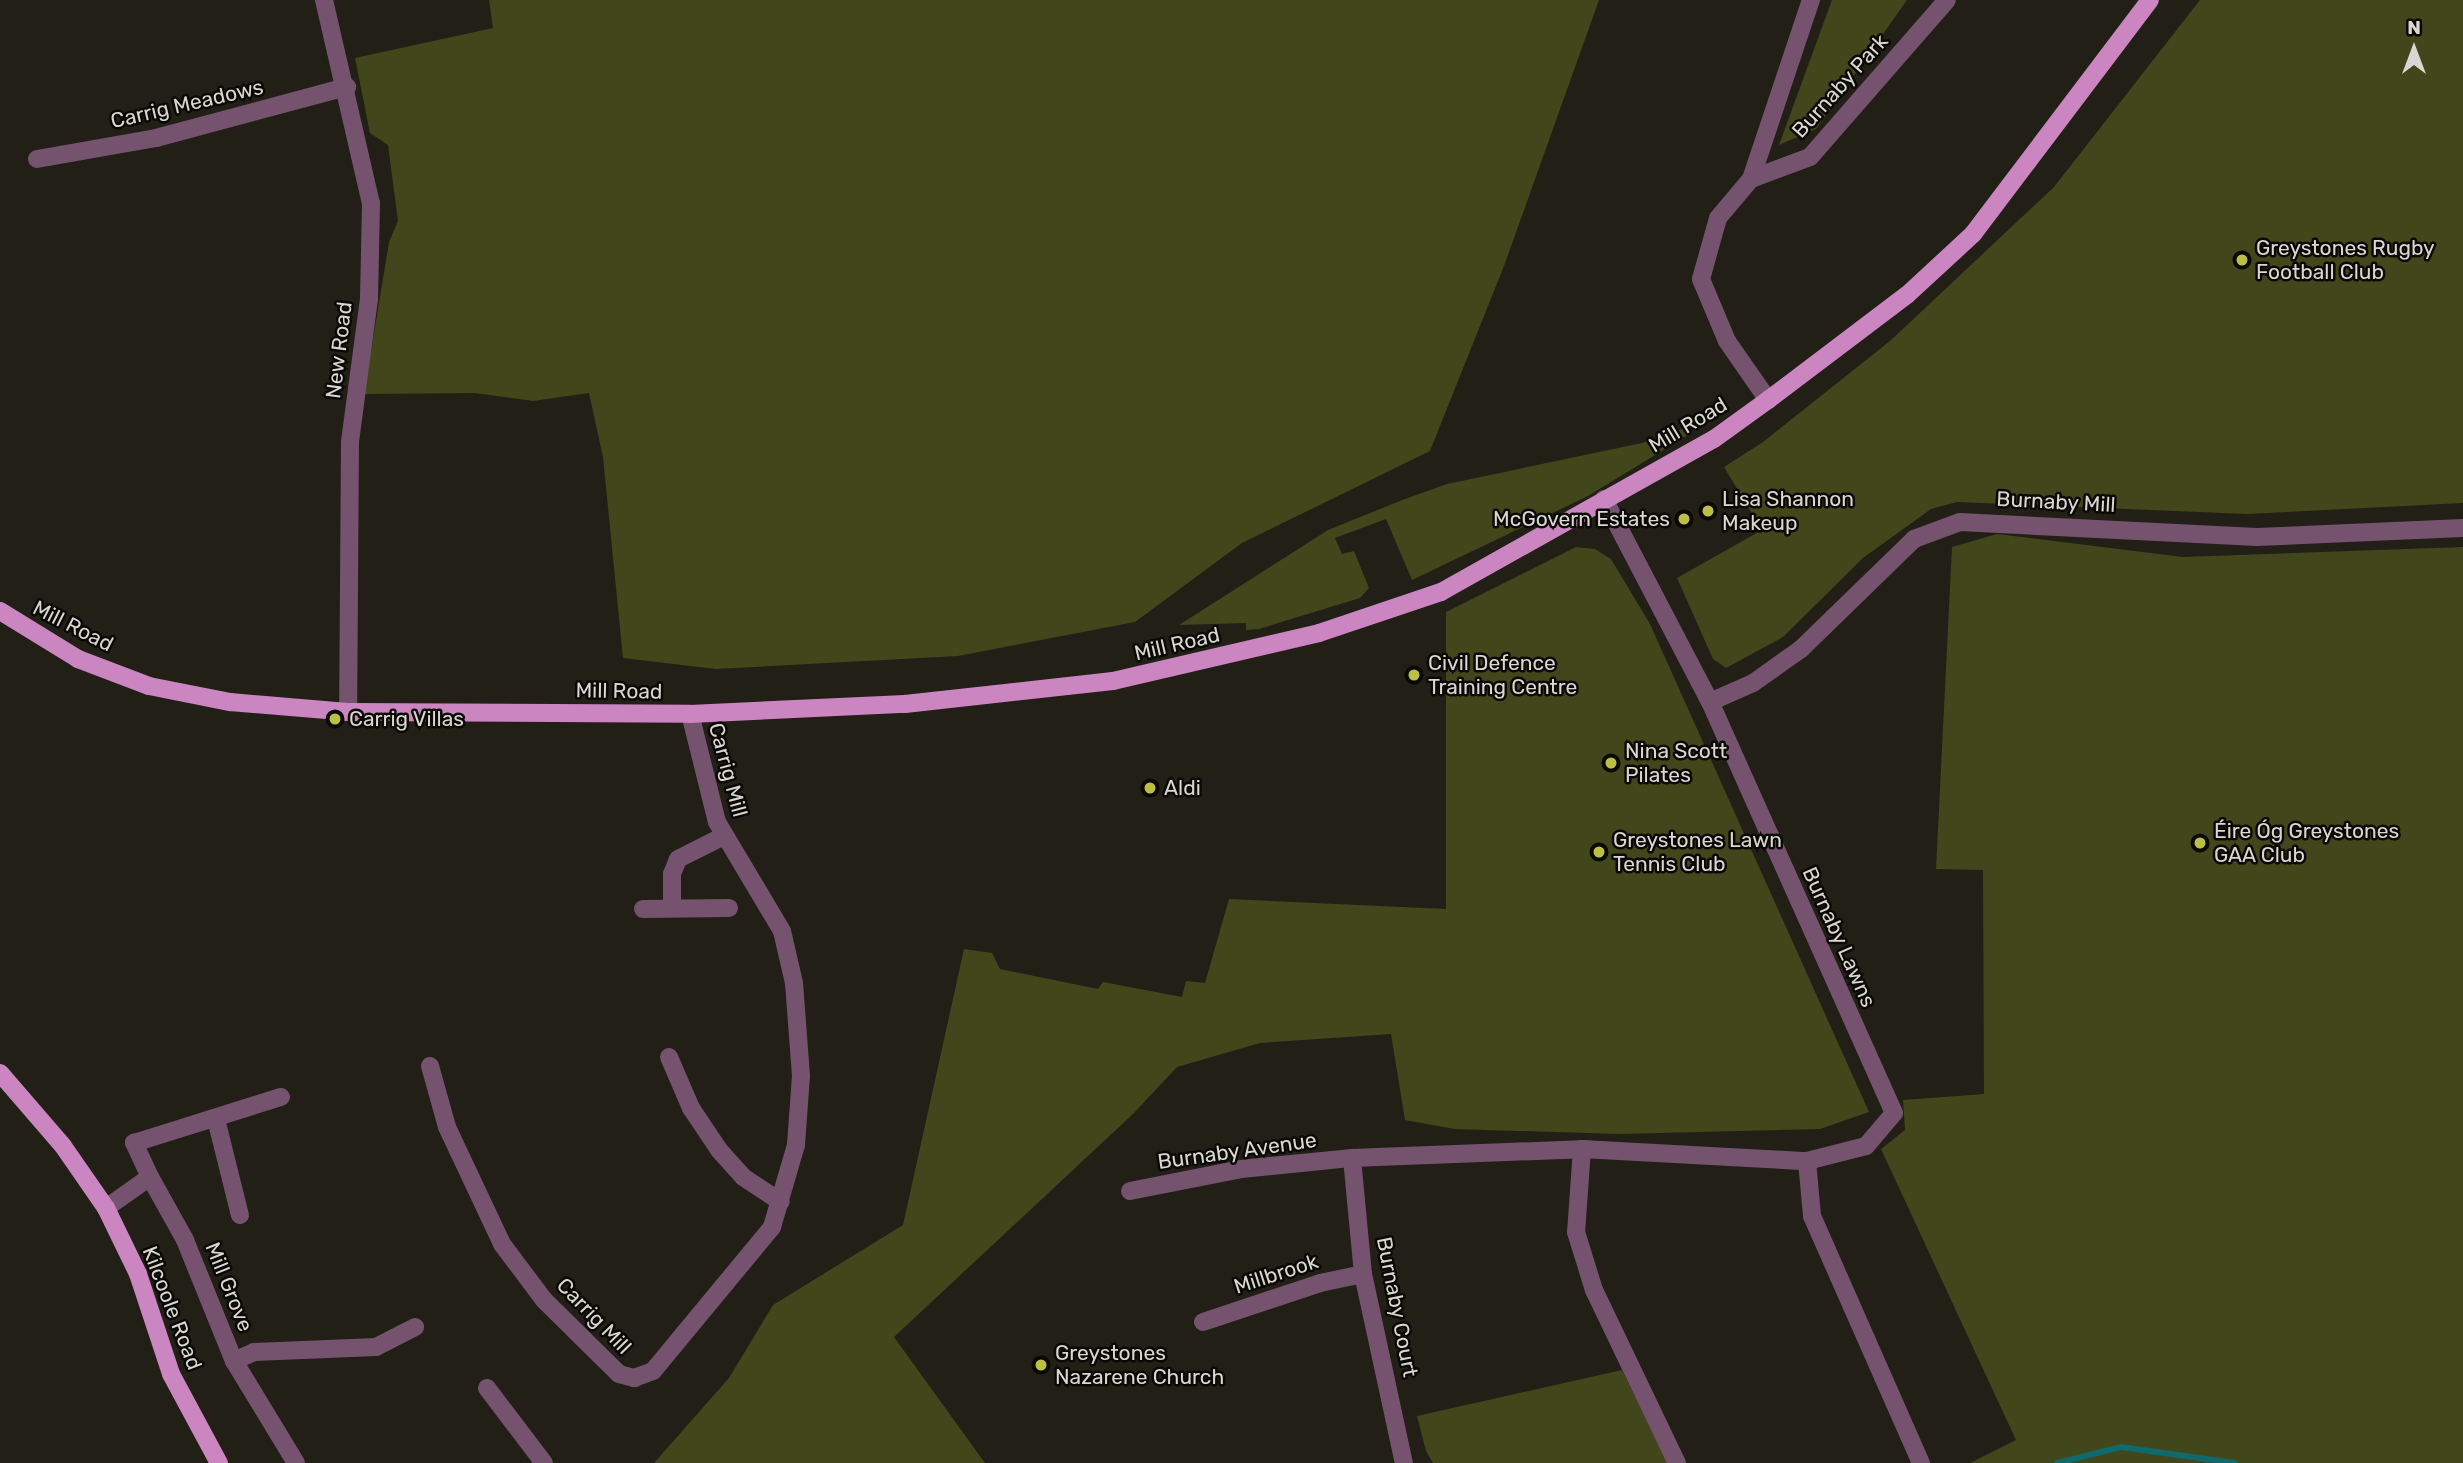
<!DOCTYPE html>
<html>
<head>
<meta charset="utf-8">
<style>
	body { margin:0 }
	#map { position:relative; width:2463px; height:1463px; overflow:hidden; background:#221f17; font-family:Rubik,sans-serif }
	div>[style] { position:absolute }
	.green>* { inset:0; background:#41461b }
	.stream>* { height:6px; margin:-3px; padding:0 3px; transform-origin:3px; border-radius:3px; background:#10696a }
	.minor>* { height:18px; margin:-9px; padding:0 9px; transform-origin:9px; border-radius:9px; background:#75536f }
	.major>* { height:18px; margin:-9px; padding:0 9px; transform-origin:9px; border-radius:9px; background:#cb85c1 }
	.dots>* { width:19px; height:19px; translate:-50% -50%; box-sizing:border-box; border:4px solid #0b0906; border-radius:50% }
	span { translate:-50% -50%; white-space:nowrap; text-align:center; line-height:1.15; -webkit-text-stroke:5px #0b0906; paint-order:stroke }
	.street-label { font-size:21px; color:#d9d7d1 }
	.poi-label { font-size:21px; color:#d9d7d1 }
	.left { translate:0 -50%; text-align:left }
	.right { translate:-100% -50%; text-align:right }
	.north { position:absolute; left:2379px; top:14px; width:70px; height:70px; -webkit-text-stroke:5px #0b0906; paint-order:stroke; rotate:0deg; font-size:19px; font-weight:700; line-height:28px; text-align:center; color:#d9d7d1 }
	.north::after { content:''; display:block; margin:auto; width:24px; height:32px; background:#d9d7d1; clip-path:polygon(50% 0,100% 100%,50% 72%,0 100%) }
</style>
</head>
<body>
<div id="map">
	<div class="green">
		<i style="clip-path:polygon(489px 0,1599px 0,1504px 266px,1430px 451px,1242px 543px,1135px 622px,958px 656px,716px 669px,623px 658px,603px 457px,589px 393px,533px 401px,475px 393px,364px 394px,389px 242px,398px 221px,388px 145px,370px 133px,355px 58px,493px 28px)"></i>
		<i style="clip-path:polygon(1832px 0,1907px 0,1816px 129px,1779px 145px)"></i>
		<i style="clip-path:polygon(2200px 0,2463px 0,2463px 503px,2247px 514px,1957px 502px,1931px 509px,1863px 558px,1783px 637px,1726px 668px,1713px 659px,1677px 578px,1762px 530px,1724px 467px,1763px 442px,1890px 341px,2054px 187px)"></i>
		<i style="clip-path:polygon(1688px 427px,1691px 433px,1588px 496px,1412px 580px,1386px 519px,1335px 538px,1342px 554px,1354px 551px,1369px 588px,1360px 598px,1259px 629px,1246px 630px,1246px 623px,1179px 625px,1328px 530px,1405px 499px,1447px 484px,1642px 443px)"></i>
		<i style="clip-path:polygon(1997px 534px,2183px 557px,2463px 547px,2463px 1463px,1970px 1463px,2016px 1440px,1881px 1149px,1905px 1130px,1903px 1100px,1984px 1094px,1983px 870px,1936px 869px,1952px 547px)"></i>
		<i style="clip-path:polygon(1576px 547px,1595px 549px,1611px 559px,1650px 624px,1869px 1112px,1820px 1129px,1620px 1134px,1454px 1129px,1405px 1120px,1391px 1034px,1260px 1043px,1177px 1067px,1134px 1113px,894px 1337px,985px 1463px,654px 1463px,729px 1378px,773px 1305px,903px 1225px,964px 949px,992px 953px,1000px 969px,1098px 989px,1103px 982px,1182px 997px,1186px 981px,1205px 983px,1229px 899px,1446px 909px,1446px 612px)"></i>
		<i style="clip-path:polygon(1622px 1370px,1668px 1463px,1433px 1463px,1426px 1451px,1417px 1416px)"></i>
	</div>
	<div class="stream">
		<i style="left:2057px;top:1463px;width:66px;rotate:-14deg"></i>
		<i style="left:2121px;top:1447px;width:115px;rotate:8deg"></i>
	</div>
	<div class="minor">
		<i style="left:324px;top:0;width:208px;rotate:77deg"></i>
		<i style="left:371px;top:203px;width:96px;rotate:91.2deg"></i>
		<i style="left:369px;top:299px;width:144px;rotate:97.6deg"></i>
		<i style="left:350px;top:442px;width:270px;rotate:90.4deg"></i>
		<i style="left:37px;top:159px;width:121px;rotate:-10deg"></i>
		<i style="left:156px;top:138px;width:198px;rotate:-15deg"></i>
		<i style="left:1751px;top:179px;width:63px;rotate:-20.4deg"></i>
		<i style="left:1810px;top:157px;width:208px;rotate:-48.9deg"></i>
		<i style="left:1768px;top:400px;width:72px;rotate:-124.8deg"></i>
		<i style="left:1727px;top:341px;width:67px;rotate:-112.8deg"></i>
		<i style="left:1701px;top:279px;width:63px;rotate:-74.4deg"></i>
		<i style="left:1718px;top:218px;width:51px;rotate:-49.8deg"></i>
		<i style="left:1751px;top:179px;width:189px;rotate:-71.5deg"></i>
		<i style="left:1710px;top:702px;width:47px;rotate:-23.8deg"></i>
		<i style="left:1753px;top:683px;width:59px;rotate:-35.3deg"></i>
		<i style="left:1801px;top:649px;width:158px;rotate:-44.2deg"></i>
		<i style="left:1914px;top:539px;width:49px;rotate:-20.3deg"></i>
		<i style="left:1960px;top:522px;width:297px;rotate:2.9deg"></i>
		<i style="left:2257px;top:537px;width:206px;rotate:-2.5deg"></i>
		<i style="left:672px;top:908px;width:34px;rotate:-90deg"></i>
		<i style="left:672px;top:874px;width:16px;rotate:-68deg"></i>
		<i style="left:678px;top:859px;width:51px;rotate:-26.6deg"></i>
		<i style="left:643px;top:909px;width:86px;rotate:-0.7deg"></i>
		<i style="left:669px;top:1057px;width:56px;rotate:66.7deg"></i>
		<i style="left:691px;top:1108px;width:50px;rotate:56.3deg"></i>
		<i style="left:719px;top:1150px;width:36px;rotate:48deg"></i>
		<i style="left:743px;top:1177px;width:45px;rotate:33.3deg"></i>
		<i style="left:430px;top:1066px;width:63px;rotate:74.4deg"></i>
		<i style="left:447px;top:1127px;width:129px;rotate:64.8deg"></i>
		<i style="left:502px;top:1244px;width:70px;rotate:53.1deg"></i>
		<i style="left:544px;top:1300px;width:105px;rotate:44.6deg"></i>
		<i style="left:619px;top:1374px;width:16px;rotate:15deg"></i>
		<i style="left:634px;top:1378px;width:20px;rotate:-20deg"></i>
		<i style="left:653px;top:1371px;width:187px;rotate:-50.4deg"></i>
		<i style="left:772px;top:1227px;width:85px;rotate:-73.7deg"></i>
		<i style="left:796px;top:1145px;width:69px;rotate:-85.9deg"></i>
		<i style="left:801px;top:1076px;width:93px;rotate:-94.3deg"></i>
		<i style="left:794px;top:983px;width:53px;rotate:-103deg"></i>
		<i style="left:782px;top:931px;width:127px;rotate:-120.8deg"></i>
		<i style="left:717px;top:822px;width:111px;rotate:-104deg"></i>
		<i style="left:216px;top:1119px;width:99px;rotate:76deg"></i>
		<i style="left:1582px;top:1149px;width:83px;rotate:94.1deg"></i>
		<i style="left:1576px;top:1232px;width:61px;rotate:72.8deg"></i>
		<i style="left:1594px;top:1290px;width:192px;rotate:64.4deg"></i>
		<i style="left:1352px;top:1158px;width:117px;rotate:84.6deg"></i>
		<i style="left:1363px;top:1274px;width:193px;rotate:77.8deg"></i>
		<i style="left:1807px;top:1161px;width:55px;rotate:84.8deg"></i>
		<i style="left:1812px;top:1216px;width:270px;rotate:66.2deg"></i>
		<i style="left:150px;top:1177px;width:38px;rotate:-115deg"></i>
		<i style="left:134px;top:1143px;width:154px;rotate:-17.4deg"></i>
		<i style="left:1130px;top:1191px;width:113px;rotate:-11.2deg"></i>
		<i style="left:1241px;top:1169px;width:112px;rotate:-5.7deg"></i>
		<i style="left:1352px;top:1158px;width:230px;rotate:-2.2deg"></i>
		<i style="left:1582px;top:1149px;width:225px;rotate:3.1deg"></i>
		<i style="left:1807px;top:1161px;width:61px;rotate:-14.3deg"></i>
		<i style="left:1866px;top:1146px;width:43px;rotate:-49.7deg"></i>
		<i style="left:1894px;top:1113px;width:450px;rotate:-114.1deg"></i>
		<i style="left:1710px;top:702px;width:229px;rotate:-117.6deg"></i>
		<i style="left:106px;top:1208px;width:54px;rotate:-35.2deg"></i>
		<i style="left:150px;top:1177px;width:72px;rotate:60.9deg"></i>
		<i style="left:185px;top:1240px;width:131px;rotate:68deg"></i>
		<i style="left:234px;top:1361px;width:119px;rotate:58.7deg"></i>
		<i style="left:1203px;top:1322px;width:123px;rotate:-18.4deg"></i>
		<i style="left:1320px;top:1283px;width:44px;rotate:-11.8deg"></i>
		<i style="left:234px;top:1361px;width:22px;rotate:-24deg"></i>
		<i style="left:254px;top:1352px;width:122px;rotate:-2.3deg"></i>
		<i style="left:376px;top:1347px;width:44px;rotate:-27.1deg"></i>
		<i style="left:487px;top:1388px;width:94px;rotate:52.8deg"></i>
	</div>
	<div class="major">
		<i style="left:0;top:611px;width:92px;rotate:31.6deg"></i>
		<i style="left:78px;top:659px;width:76px;rotate:20.8deg"></i>
		<i style="left:149px;top:686px;width:83px;rotate:11.2deg"></i>
		<i style="left:230px;top:702px;width:118px;rotate:4.8deg"></i>
		<i style="left:348px;top:712px;width:342px;rotate:0.3deg"></i>
		<i style="left:690px;top:714px;width:215px;rotate:-2.7deg"></i>
		<i style="left:905px;top:704px;width:209px;rotate:-6.3deg"></i>
		<i style="left:1113px;top:681px;width:212px;rotate:-13.1deg"></i>
		<i style="left:1319px;top:633px;width:129px;rotate:-18.6deg"></i>
		<i style="left:1441px;top:592px;width:313px;rotate:-29.3deg"></i>
		<i style="left:1714px;top:439px;width:67px;rotate:-35.8deg"></i>
		<i style="left:1768px;top:400px;width:174px;rotate:-37.1deg"></i>
		<i style="left:1907px;top:295px;width:90px;rotate:-42.7deg"></i>
		<i style="left:1973px;top:234px;width:293px;rotate:-52.9deg"></i>
		<i style="left:0;top:1073px;width:96px;rotate:49.2deg"></i>
		<i style="left:63px;top:1146px;width:75px;rotate:55.3deg"></i>
		<i style="left:106px;top:1208px;width:73px;rotate:64.1deg"></i>
		<i style="left:138px;top:1274px;width:105px;rotate:71.7deg"></i>
		<i style="left:171px;top:1374px;width:101px;rotate:61.7deg"></i>
	</div>
	<div class="dots">
		<i style="left:2242px;top:260px;background:#bbc044"></i>
		<i style="left:1708px;top:511px;background:#bbc044"></i>
		<i style="left:1684px;top:519px;background:#bbc044"></i>
		<i style="left:1414px;top:675px;background:#bbc044"></i>
		<i style="left:335px;top:719px;background:#bbc044"></i>
		<i style="left:1611px;top:763px;background:#bbc044"></i>
		<i style="left:1150px;top:788px;background:#bbc044"></i>
		<i style="left:2200px;top:843px;background:#bbc044"></i>
		<i style="left:1599px;top:852px;background:#bbc044"></i>
		<i style="left:1041px;top:1365px;background:#bbc044"></i>
	</div>
	<div class="street-label">
		<span style="left:1840px;top:86px;rotate:-48deg">Burnaby Park</span>
		<span style="left:187px;top:104px;rotate:-13deg">Carrig Meadows</span>
		<span style="left:339px;top:350px;rotate:-83deg">New Road</span>
		<span style="left:1688px;top:425px;rotate:-31deg">Mill Road</span>
		<span style="left:2056px;top:502px;rotate:3deg">Burnaby Mill</span>
		<span style="left:73px;top:626px;rotate:27deg">Mill Road</span>
		<span style="left:1177px;top:644px;rotate:-13deg">Mill Road</span>
		<span style="left:619px;top:691px;rotate:1deg">Mill Road</span>
		<span style="left:728px;top:770px;rotate:75deg">Carrig Mill</span>
		<span style="left:1839px;top:937px;rotate:66deg">Burnaby Lawns</span>
		<span style="left:1237px;top:1151px;rotate:-8deg">Burnaby Avenue</span>
		<span style="left:1276px;top:1274px;rotate:-18deg">Millbrook</span>
		<span style="left:229px;top:1287px;rotate:68deg">Mill Grove</span>
		<span style="left:1397px;top:1307px;rotate:79deg">Burnaby Court</span>
		<span style="left:172px;top:1308px;rotate:69deg">Kilcoole Road</span>
		<span style="left:594px;top:1316px;rotate:46deg">Carrig Mill</span>
	</div>
	<div class="poi-label">
		<span class="left" style="left:2256px;top:260px">Greystones Rugby<br>Football Club</span>
		<span class="left" style="left:1722px;top:511px">Lisa Shannon<br>Makeup</span>
		<span class="right" style="left:1670px;top:519px">McGovern Estates</span>
		<span class="left" style="left:1428px;top:675px">Civil Defence<br>Training Centre</span>
		<span class="left" style="left:349px;top:719px">Carrig Villas</span>
		<span class="left" style="left:1625px;top:763px">Nina Scott<br>Pilates</span>
		<span class="left" style="left:1164px;top:788px">Aldi</span>
		<span class="left" style="left:2214px;top:843px">Éire Óg Greystones<br>GAA Club</span>
		<span class="left" style="left:1613px;top:852px">Greystones Lawn<br>Tennis Club</span>
		<span class="left" style="left:1055px;top:1365px">Greystones<br>Nazarene Church</span>
	</div>
	<div class="north">N</div>
</div>
</body>
</html>
